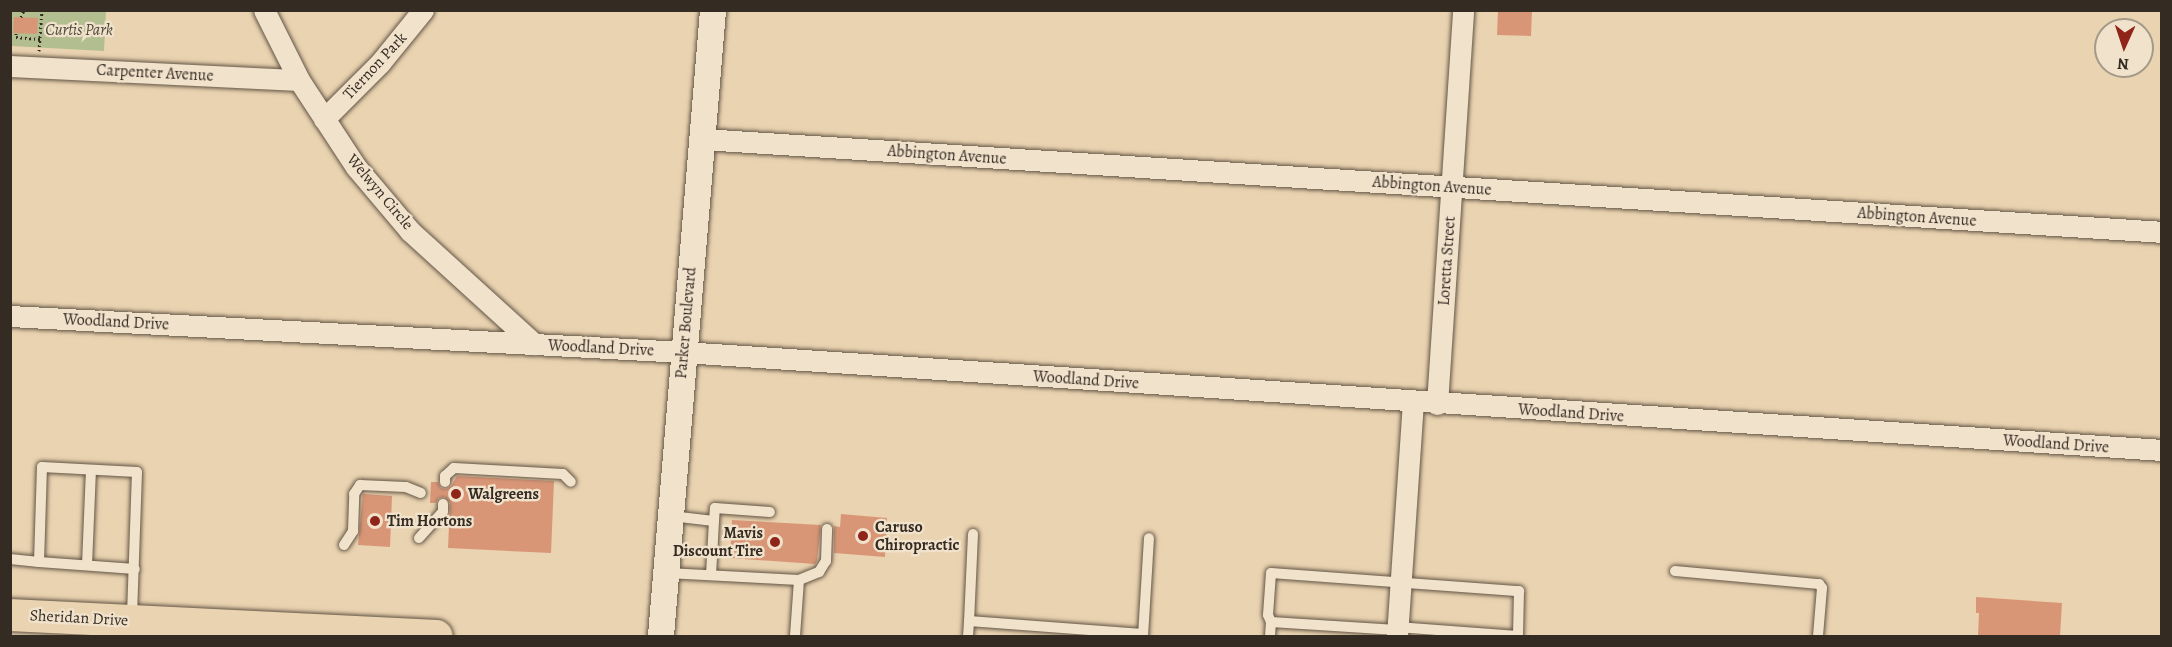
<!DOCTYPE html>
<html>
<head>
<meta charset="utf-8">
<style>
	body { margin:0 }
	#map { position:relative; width:2172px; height:647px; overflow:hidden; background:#ead3b0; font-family:Alegreya,serif }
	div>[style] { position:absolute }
	.green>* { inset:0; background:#b2be8f }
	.building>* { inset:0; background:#d99677 }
	.path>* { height:3px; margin-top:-1.5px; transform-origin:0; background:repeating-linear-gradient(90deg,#342b23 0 1.5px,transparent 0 4.5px) }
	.roads { filter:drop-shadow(0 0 2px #625546) drop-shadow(0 0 2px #625546) }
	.service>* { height:10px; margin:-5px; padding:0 5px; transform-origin:5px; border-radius:5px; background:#f1e2cc }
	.minor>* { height:21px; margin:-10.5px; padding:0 10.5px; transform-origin:10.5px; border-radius:10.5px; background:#f1e2cc }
	.tertiary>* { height:26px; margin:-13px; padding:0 13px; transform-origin:13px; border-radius:13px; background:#f1e2cc }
	.primary>* { height:32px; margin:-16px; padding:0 16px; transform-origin:16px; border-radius:16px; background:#ead3b0 }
	.dots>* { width:16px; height:16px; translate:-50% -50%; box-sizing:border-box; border:3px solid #f1e2cc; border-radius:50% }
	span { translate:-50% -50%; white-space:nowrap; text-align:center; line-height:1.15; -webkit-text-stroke:4.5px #f1e2cc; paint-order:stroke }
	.park-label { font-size:16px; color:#4d4839; font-style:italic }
	.street-label { font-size:16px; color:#342b23 }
	.poi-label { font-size:16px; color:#342b23; font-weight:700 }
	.left { translate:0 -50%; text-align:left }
	.right { translate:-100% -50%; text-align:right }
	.frame { position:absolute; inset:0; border:12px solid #342b23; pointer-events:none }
	.north { position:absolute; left:2094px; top:18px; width:60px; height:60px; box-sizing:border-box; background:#f1e2cc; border:2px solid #a59988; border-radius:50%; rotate:183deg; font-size:16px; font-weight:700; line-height:24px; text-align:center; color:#342b23 }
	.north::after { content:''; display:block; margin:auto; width:21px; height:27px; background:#8f2418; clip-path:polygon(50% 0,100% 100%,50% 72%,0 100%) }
</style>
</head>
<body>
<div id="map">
	<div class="green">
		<i style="clip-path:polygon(10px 11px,106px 11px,104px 51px,11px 46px)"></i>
	</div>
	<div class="building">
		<i style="clip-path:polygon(1498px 10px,1532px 10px,1531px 36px,1497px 35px)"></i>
		<i style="clip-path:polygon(14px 17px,38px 18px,37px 34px,13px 33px)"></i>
		<i style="clip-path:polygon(457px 476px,554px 481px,551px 553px,448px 548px,450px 503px,444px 497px,439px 498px,436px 503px,430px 503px,431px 482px,438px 482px,441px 488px,446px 489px,451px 486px)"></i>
		<i style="clip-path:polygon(363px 494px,392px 496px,390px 547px,358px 545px)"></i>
		<i style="clip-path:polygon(841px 514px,887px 518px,885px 557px,834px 553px,834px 526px,840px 527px)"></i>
		<i style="clip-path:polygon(732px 520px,821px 525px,817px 561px,815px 564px,730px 558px)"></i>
		<i style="clip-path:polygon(1976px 597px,2062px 603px,2060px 636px,1978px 636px,1979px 613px,1976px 613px)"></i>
	</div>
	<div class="path">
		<i style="left:21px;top:17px;width:8px;rotate:-67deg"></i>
		<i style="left:16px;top:33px;width:4px;rotate:90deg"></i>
		<i style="left:16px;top:37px;width:25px;rotate:5deg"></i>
		<i style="left:39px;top:51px;width:41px;rotate:-85.8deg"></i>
	</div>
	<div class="roads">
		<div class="service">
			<i style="left:445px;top:482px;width:6px;rotate:-90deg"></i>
			<i style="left:445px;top:476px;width:12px;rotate:-42deg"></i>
			<i style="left:454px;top:468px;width:109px;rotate:3.2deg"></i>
			<i style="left:563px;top:474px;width:11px;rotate:45deg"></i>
			<i style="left:671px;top:516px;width:43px;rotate:6.6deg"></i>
			<i style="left:714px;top:521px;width:54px;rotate:93.2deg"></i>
			<i style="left:714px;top:521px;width:13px;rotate:-86deg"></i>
			<i style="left:715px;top:508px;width:55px;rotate:4.2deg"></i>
			<i style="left:973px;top:534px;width:87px;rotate:92.6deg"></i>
			<i style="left:969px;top:621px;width:174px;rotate:4.3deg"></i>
			<i style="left:419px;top:538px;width:36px;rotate:-48deg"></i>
			<i style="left:443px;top:511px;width:7px;rotate:-90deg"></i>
			<i style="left:344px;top:545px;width:17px;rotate:-57deg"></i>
			<i style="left:353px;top:531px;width:37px;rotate:-88deg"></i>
			<i style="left:354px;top:494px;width:11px;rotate:-56deg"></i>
			<i style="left:360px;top:485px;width:46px;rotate:2.5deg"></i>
			<i style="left:406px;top:487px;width:16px;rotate:22deg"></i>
			<i style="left:10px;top:559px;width:29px;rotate:6deg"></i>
			<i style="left:39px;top:562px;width:95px;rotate:-88.2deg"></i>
			<i style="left:42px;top:467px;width:95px;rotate:3deg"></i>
			<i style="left:137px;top:472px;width:146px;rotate:92deg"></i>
			<i style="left:39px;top:562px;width:96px;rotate:4.2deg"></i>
			<i style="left:87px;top:565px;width:95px;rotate:-87.6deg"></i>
			<i style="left:1675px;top:571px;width:145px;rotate:5.2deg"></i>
			<i style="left:1819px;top:584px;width:5px;rotate:53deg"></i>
			<i style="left:1822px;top:588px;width:48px;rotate:94.8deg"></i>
			<i style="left:667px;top:573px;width:132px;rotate:3deg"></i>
			<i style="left:799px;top:580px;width:56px;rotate:94.1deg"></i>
			<i style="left:799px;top:580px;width:22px;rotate:-22deg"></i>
			<i style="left:819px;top:572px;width:13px;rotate:-58deg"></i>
			<i style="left:826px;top:561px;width:32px;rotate:-88deg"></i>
			<i style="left:1271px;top:622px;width:8px;rotate:-113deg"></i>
			<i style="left:1268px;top:615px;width:42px;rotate:-85.9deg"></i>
			<i style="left:1271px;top:573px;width:249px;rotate:4.2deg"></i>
			<i style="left:1519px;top:591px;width:45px;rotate:91.3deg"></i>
			<i style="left:1397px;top:627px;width:121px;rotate:4.3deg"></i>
			<i style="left:968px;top:636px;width:15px;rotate:-86deg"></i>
			<i style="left:1143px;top:636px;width:98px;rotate:-86.5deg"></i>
			<i style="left:1270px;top:636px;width:14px;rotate:-86deg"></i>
			<i style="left:1271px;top:622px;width:126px;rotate:3.6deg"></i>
		</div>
		<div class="minor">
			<i style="left:264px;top:10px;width:78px;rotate:63.4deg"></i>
			<i style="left:299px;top:80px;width:104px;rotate:56.8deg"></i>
			<i style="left:356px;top:167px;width:84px;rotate:49.8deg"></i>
			<i style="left:410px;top:231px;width:168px;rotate:42.3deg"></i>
			<i style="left:10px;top:66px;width:289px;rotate:2.8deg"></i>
			<i style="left:324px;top:119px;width:79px;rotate:-45deg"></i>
			<i style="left:380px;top:63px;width:68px;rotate:-50.9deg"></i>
			<i style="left:702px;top:139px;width:1463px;rotate:3.64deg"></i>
			<i style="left:10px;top:316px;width:674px;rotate:3.06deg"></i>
			<i style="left:683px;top:352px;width:1482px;rotate:3.79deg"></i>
			<i style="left:1437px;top:404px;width:395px;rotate:-86.2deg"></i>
			<i style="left:1397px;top:636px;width:235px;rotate:-86.1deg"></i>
		</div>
		<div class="tertiary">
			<i style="left:661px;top:636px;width:628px;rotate:-85.25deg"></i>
		</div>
		<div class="primary">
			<i style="left:10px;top:615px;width:427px;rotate:2.8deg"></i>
		</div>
	</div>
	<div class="dots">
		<i style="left:456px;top:494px;background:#8f2418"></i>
		<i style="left:375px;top:521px;background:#8f2418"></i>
		<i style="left:863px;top:536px;background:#8f2418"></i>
		<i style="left:775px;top:542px;background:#8f2418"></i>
	</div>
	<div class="park-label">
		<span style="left:79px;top:30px">Curtis Park</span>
	</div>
	<div class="street-label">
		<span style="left:375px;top:66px;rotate:-47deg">Tiernon Park</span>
		<span style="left:155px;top:73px;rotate:3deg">Carpenter Avenue</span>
		<span style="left:947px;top:155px;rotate:4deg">Abbington Avenue</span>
		<span style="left:1432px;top:186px;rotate:4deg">Abbington Avenue</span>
		<span style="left:380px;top:192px;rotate:50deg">Welwyn Circle</span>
		<span style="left:1917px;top:217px;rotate:4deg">Abbington Avenue</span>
		<span style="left:1447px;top:261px;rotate:-86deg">Loretta Street</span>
		<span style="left:116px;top:322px;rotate:3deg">Woodland Drive</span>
		<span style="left:686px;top:323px;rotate:-85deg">Parker Boulevard</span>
		<span style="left:601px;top:348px;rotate:3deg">Woodland Drive</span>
		<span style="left:1086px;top:380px;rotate:4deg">Woodland Drive</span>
		<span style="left:1571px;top:413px;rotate:4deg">Woodland Drive</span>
		<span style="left:2056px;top:444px;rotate:4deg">Woodland Drive</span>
		<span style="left:79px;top:618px;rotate:3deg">Sheridan Drive</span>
	</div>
	<div class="poi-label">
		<span class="left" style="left:468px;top:494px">Walgreens</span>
		<span class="left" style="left:387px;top:521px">Tim Hortons</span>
		<span class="left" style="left:875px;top:536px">Caruso<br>Chiropractic</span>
		<span class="right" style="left:763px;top:542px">Mavis<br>Discount Tire</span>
	</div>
	<div class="frame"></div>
	<div class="north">N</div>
</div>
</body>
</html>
